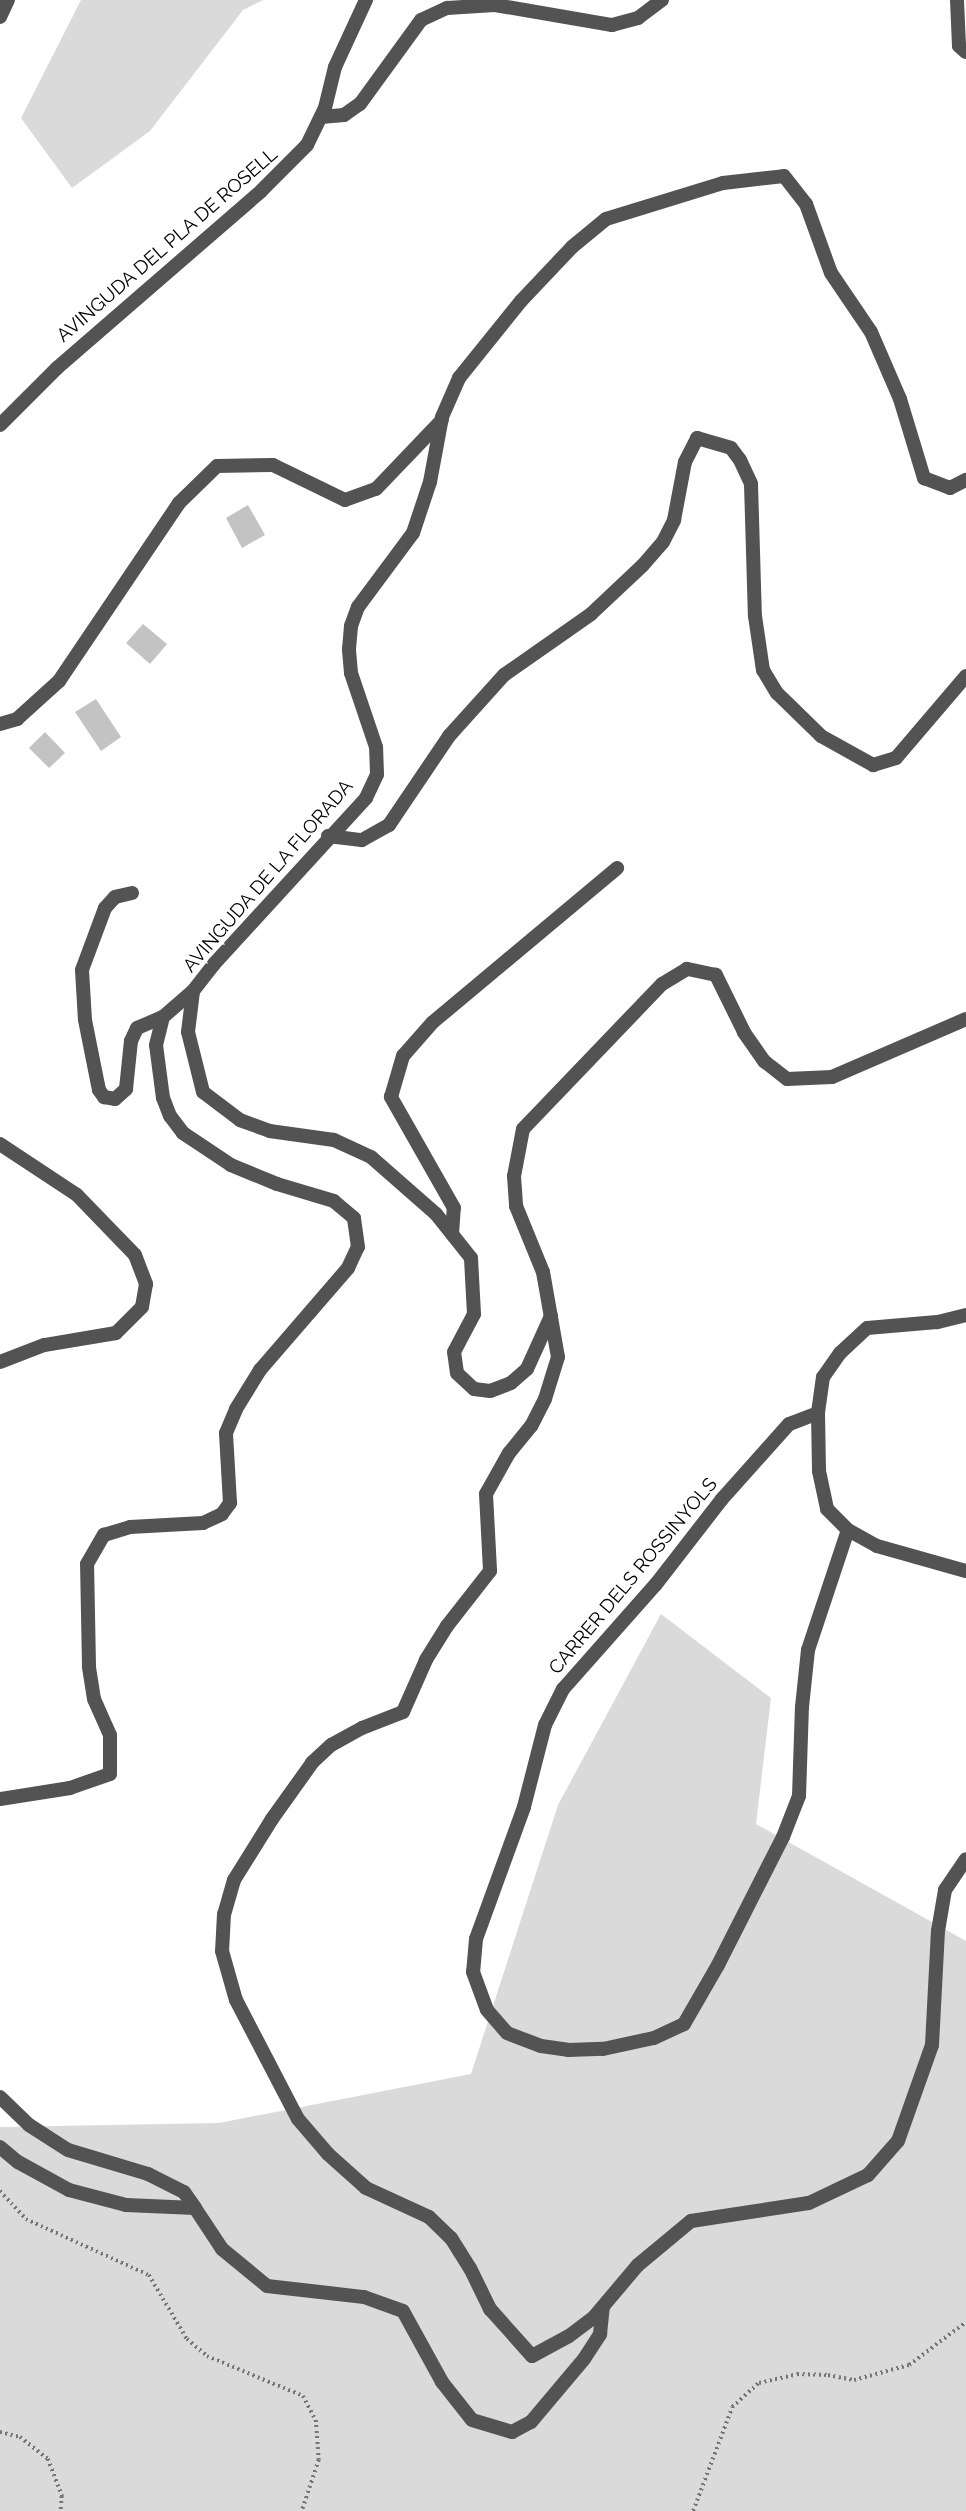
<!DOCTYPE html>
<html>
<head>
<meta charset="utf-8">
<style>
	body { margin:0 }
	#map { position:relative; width:966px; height:2511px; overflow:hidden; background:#fff; font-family:Raleway,sans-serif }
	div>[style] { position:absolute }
	.green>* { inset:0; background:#dadada }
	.building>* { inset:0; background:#c3c3c3 }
	.path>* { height:3.5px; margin-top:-1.75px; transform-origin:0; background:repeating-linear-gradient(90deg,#757575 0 2px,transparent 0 5.5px) }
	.minor>* { height:14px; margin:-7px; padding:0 7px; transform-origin:7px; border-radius:7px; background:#535353 }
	span { translate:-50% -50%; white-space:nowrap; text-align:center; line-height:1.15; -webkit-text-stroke:6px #fff; paint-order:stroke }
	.street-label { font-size:19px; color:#000 }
</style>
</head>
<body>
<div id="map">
	<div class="green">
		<i style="clip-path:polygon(81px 0,263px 0,243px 10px,150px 131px,72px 188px,21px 118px)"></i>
		<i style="clip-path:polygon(661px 1614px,771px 1698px,756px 1824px,966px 1941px,966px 2511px,0 2511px,0 2127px,219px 2123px,471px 2074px,558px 1805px)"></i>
	</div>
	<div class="building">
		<i style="clip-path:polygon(248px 505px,265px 535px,242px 548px,226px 518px)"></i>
		<i style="clip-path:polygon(143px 624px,167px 644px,150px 664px,126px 643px)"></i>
		<i style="clip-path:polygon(96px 699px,121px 737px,101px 751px,75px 712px)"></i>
		<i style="clip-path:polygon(45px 732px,65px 753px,49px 768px,29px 748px)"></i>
	</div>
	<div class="path">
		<i style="left:0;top:2191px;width:38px;rotate:47deg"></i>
		<i style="left:26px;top:2219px;width:135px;rotate:24.5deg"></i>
		<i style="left:149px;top:2275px;width:74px;rotate:59.3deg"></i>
		<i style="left:187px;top:2339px;width:26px;rotate:40deg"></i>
		<i style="left:207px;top:2356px;width:104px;rotate:22.6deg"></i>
		<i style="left:303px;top:2396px;width:27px;rotate:62deg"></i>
		<i style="left:316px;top:2420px;width:40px;rotate:85.7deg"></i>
		<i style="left:319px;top:2460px;width:54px;rotate:108.4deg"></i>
		<i style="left:0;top:2432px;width:21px;rotate:14deg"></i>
		<i style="left:20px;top:2437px;width:36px;rotate:38deg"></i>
		<i style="left:48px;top:2459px;width:40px;rotate:69deg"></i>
		<i style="left:62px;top:2496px;width:15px;rotate:94deg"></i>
		<i style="left:693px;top:2511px;width:111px;rotate:-69.4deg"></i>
		<i style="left:732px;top:2407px;width:36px;rotate:-42deg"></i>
		<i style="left:759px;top:2383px;width:39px;rotate:-13deg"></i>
		<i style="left:797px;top:2374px;width:31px;rotate:2deg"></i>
		<i style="left:828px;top:2375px;width:26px;rotate:11deg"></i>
		<i style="left:854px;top:2380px;width:57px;rotate:-15.3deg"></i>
		<i style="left:909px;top:2365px;width:71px;rotate:-37deg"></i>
	</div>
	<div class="minor">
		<i style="left:957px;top:0;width:46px;rotate:87.5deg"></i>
		<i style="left:959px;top:46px;width:9px;rotate:41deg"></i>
		<i style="left:0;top:17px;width:19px;rotate:-65deg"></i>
		<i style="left:321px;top:117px;width:23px;rotate:-5deg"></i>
		<i style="left:344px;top:115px;width:19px;rotate:-35deg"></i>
		<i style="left:360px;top:104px;width:104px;rotate:-54deg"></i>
		<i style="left:421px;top:20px;width:29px;rotate:-25deg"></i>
		<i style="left:447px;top:8px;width:48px;rotate:-3.6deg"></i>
		<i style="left:495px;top:5px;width:119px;rotate:9.7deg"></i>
		<i style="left:612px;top:25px;width:27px;rotate:-15deg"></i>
		<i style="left:638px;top:18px;width:30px;rotate:-37deg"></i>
		<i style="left:0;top:425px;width:81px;rotate:-45deg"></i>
		<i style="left:57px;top:368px;width:270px;rotate:-40.9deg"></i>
		<i style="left:261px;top:191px;width:65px;rotate:-45deg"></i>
		<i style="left:307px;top:145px;width:41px;rotate:-64.1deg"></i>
		<i style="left:325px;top:108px;width:42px;rotate:-76.3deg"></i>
		<i style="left:335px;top:67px;width:74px;rotate:-65.2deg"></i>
		<i style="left:0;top:724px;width:18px;rotate:-16deg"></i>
		<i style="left:17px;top:719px;width:57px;rotate:-42.1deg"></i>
		<i style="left:59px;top:681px;width:215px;rotate:-56deg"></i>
		<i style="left:179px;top:503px;width:53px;rotate:-44.2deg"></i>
		<i style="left:217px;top:466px;width:56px;rotate:-1deg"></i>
		<i style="left:273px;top:465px;width:80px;rotate:25.9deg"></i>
		<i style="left:345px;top:500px;width:33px;rotate:-20deg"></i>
		<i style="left:376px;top:489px;width:95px;rotate:-46.3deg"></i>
		<i style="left:328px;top:836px;width:34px;rotate:7deg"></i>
		<i style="left:362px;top:840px;width:31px;rotate:-29deg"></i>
		<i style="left:389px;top:825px;width:107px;rotate:-56deg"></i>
		<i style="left:449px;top:736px;width:82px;rotate:-48deg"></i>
		<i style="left:504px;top:675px;width:106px;rotate:-35deg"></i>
		<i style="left:591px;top:614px;width:71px;rotate:-43.3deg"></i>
		<i style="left:643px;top:565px;width:30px;rotate:-49deg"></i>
		<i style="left:663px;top:542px;width:25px;rotate:-63deg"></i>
		<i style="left:674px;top:520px;width:59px;rotate:-79.3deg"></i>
		<i style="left:685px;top:462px;width:27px;rotate:-63deg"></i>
		<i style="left:697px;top:438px;width:35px;rotate:16deg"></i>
		<i style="left:731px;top:448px;width:15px;rotate:53deg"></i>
		<i style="left:740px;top:460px;width:26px;rotate:65deg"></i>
		<i style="left:751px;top:484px;width:132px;rotate:88.3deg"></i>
		<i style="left:755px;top:616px;width:55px;rotate:81.6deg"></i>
		<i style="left:763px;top:670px;width:27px;rotate:59deg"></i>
		<i style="left:777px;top:693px;width:62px;rotate:44.3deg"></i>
		<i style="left:821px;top:736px;width:60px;rotate:29.1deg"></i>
		<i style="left:873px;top:765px;width:24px;rotate:-17deg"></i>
		<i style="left:896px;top:758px;width:108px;rotate:-49.5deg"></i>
		<i style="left:132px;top:893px;width:17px;rotate:167deg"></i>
		<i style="left:115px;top:897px;width:15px;rotate:132deg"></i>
		<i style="left:105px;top:908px;width:66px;rotate:110.4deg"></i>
		<i style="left:82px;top:970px;width:50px;rotate:86.6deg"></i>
		<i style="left:85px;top:1020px;width:71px;rotate:78.7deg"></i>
		<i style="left:99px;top:1090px;width:9px;rotate:54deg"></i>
		<i style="left:104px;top:1097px;width:11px;rotate:10deg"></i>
		<i style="left:115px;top:1099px;width:15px;rotate:-42deg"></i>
		<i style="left:126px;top:1089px;width:48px;rotate:-84.1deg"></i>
		<i style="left:131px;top:1041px;width:14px;rotate:-65deg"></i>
		<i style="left:137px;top:1028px;width:28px;rotate:-23deg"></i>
		<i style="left:966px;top:1019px;width:146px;rotate:156.6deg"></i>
		<i style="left:832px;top:1077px;width:45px;rotate:177.5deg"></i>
		<i style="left:787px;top:1079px;width:29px;rotate:-142deg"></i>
		<i style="left:764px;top:1061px;width:35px;rotate:-125deg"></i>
		<i style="left:744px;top:1032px;width:64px;rotate:-116.2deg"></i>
		<i style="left:716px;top:975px;width:30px;rotate:-168deg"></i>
		<i style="left:687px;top:969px;width:29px;rotate:149deg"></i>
		<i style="left:662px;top:984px;width:201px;rotate:133.8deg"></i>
		<i style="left:523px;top:1129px;width:48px;rotate:100.8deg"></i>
		<i style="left:514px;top:1176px;width:30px;rotate:86deg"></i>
		<i style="left:516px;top:1206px;width:71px;rotate:67.8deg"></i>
		<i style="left:543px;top:1272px;width:86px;rotate:80deg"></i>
		<i style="left:558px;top:1357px;width:44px;rotate:107.2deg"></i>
		<i style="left:545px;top:1399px;width:30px;rotate:117deg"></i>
		<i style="left:531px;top:1426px;width:35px;rotate:129deg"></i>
		<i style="left:509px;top:1453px;width:47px;rotate:119.3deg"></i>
		<i style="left:486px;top:1494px;width:77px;rotate:87deg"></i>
		<i style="left:490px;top:1571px;width:70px;rotate:128deg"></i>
		<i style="left:447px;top:1626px;width:40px;rotate:122deg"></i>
		<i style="left:426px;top:1660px;width:57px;rotate:113.9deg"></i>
		<i style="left:403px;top:1712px;width:44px;rotate:158.7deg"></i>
		<i style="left:362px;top:1728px;width:35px;rotate:151deg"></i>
		<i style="left:331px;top:1745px;width:26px;rotate:137deg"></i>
		<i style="left:312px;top:1763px;width:69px;rotate:125.5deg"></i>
		<i style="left:272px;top:1819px;width:72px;rotate:121.9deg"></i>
		<i style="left:234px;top:1880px;width:35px;rotate:106deg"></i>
		<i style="left:224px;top:1914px;width:37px;rotate:93deg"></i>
		<i style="left:222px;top:1951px;width:51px;rotate:74.1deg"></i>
		<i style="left:236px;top:2000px;width:134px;rotate:62.5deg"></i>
		<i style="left:298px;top:2119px;width:46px;rotate:49.4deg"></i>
		<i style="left:328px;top:2154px;width:51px;rotate:41.8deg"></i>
		<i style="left:366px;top:2188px;width:69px;rotate:24.7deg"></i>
		<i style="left:429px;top:2217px;width:30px;rotate:44deg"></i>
		<i style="left:451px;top:2238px;width:36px;rotate:58deg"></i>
		<i style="left:470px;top:2268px;width:46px;rotate:64deg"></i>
		<i style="left:490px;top:2309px;width:63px;rotate:48.2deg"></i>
		<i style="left:532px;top:2356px;width:42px;rotate:-28.4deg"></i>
		<i style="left:569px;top:2336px;width:31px;rotate:-37deg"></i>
		<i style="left:594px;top:2317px;width:68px;rotate:-49.8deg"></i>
		<i style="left:638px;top:2265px;width:69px;rotate:-39.7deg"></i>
		<i style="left:691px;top:2221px;width:119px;rotate:-8.7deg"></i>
		<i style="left:809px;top:2203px;width:65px;rotate:-25.4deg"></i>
		<i style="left:868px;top:2175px;width:45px;rotate:-48.6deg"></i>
		<i style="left:898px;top:2141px;width:102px;rotate:-70.5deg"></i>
		<i style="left:932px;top:2045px;width:114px;rotate:-87deg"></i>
		<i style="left:938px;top:1931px;width:42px;rotate:-80.3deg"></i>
		<i style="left:945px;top:1890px;width:37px;rotate:-56deg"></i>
		<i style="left:0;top:1144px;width:92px;rotate:33.5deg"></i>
		<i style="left:77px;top:1195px;width:83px;rotate:46deg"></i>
		<i style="left:135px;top:1255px;width:31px;rotate:69deg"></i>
		<i style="left:146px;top:1284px;width:23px;rotate:100deg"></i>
		<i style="left:142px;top:1307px;width:37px;rotate:135deg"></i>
		<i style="left:116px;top:1333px;width:73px;rotate:170.5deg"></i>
		<i style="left:44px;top:1345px;width:47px;rotate:158.9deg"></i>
		<i style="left:452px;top:1234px;width:26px;rotate:-86deg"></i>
		<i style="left:454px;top:1208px;width:128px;rotate:-119.6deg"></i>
		<i style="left:391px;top:1097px;width:43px;rotate:-73.7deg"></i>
		<i style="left:403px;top:1056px;width:45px;rotate:-48.6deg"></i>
		<i style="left:433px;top:1022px;width:240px;rotate:-39.9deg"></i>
		<i style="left:966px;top:1315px;width:30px;rotate:166deg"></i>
		<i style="left:937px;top:1322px;width:70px;rotate:175.1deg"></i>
		<i style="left:867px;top:1328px;width:37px;rotate:137deg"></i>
		<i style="left:840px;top:1353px;width:29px;rotate:125deg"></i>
		<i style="left:823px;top:1377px;width:36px;rotate:98deg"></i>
		<i style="left:818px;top:1413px;width:58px;rotate:89deg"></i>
		<i style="left:819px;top:1471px;width:39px;rotate:78deg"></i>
		<i style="left:827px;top:1509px;width:30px;rotate:45deg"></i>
		<i style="left:848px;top:1530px;width:33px;rotate:29deg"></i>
		<i style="left:877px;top:1546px;width:92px;rotate:15.7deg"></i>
		<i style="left:551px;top:1316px;width:58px;rotate:114.4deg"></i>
		<i style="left:527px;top:1369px;width:21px;rotate:139deg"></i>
		<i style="left:511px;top:1383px;width:22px;rotate:159deg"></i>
		<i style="left:490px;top:1391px;width:16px;rotate:-173deg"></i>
		<i style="left:474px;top:1389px;width:23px;rotate:-137deg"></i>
		<i style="left:457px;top:1373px;width:21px;rotate:-98deg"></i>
		<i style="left:454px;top:1352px;width:43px;rotate:-62.2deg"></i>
		<i style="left:474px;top:1314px;width:56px;rotate:-93.1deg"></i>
		<i style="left:471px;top:1258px;width:56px;rotate:-128.5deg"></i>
		<i style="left:436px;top:1214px;width:86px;rotate:-138.8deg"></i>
		<i style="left:371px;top:1157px;width:41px;rotate:-155.3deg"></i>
		<i style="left:334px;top:1140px;width:65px;rotate:-172deg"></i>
		<i style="left:270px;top:1131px;width:32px;rotate:-160deg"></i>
		<i style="left:240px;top:1120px;width:46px;rotate:-142.9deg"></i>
		<i style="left:203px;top:1092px;width:62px;rotate:-104deg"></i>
		<i style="left:188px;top:1032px;width:41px;rotate:-83deg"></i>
		<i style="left:193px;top:991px;width:34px;rotate:-52deg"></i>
		<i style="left:214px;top:964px;width:225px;rotate:-47.5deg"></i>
		<i style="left:366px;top:798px;width:26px;rotate:-65deg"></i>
		<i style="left:377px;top:774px;width:27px;rotate:-92deg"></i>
		<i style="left:376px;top:747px;width:78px;rotate:-108.7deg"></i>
		<i style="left:351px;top:673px;width:24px;rotate:-95deg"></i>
		<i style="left:349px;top:649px;width:23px;rotate:-85deg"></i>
		<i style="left:351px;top:626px;width:20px;rotate:-70deg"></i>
		<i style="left:358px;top:607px;width:92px;rotate:-53.4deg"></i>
		<i style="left:413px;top:533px;width:54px;rotate:-71.6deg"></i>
		<i style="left:430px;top:482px;width:66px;rotate:-79.5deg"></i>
		<i style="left:442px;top:417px;width:43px;rotate:-66.4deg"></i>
		<i style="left:459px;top:378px;width:99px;rotate:-51.2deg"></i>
		<i style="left:521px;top:301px;width:74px;rotate:-46.6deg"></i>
		<i style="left:572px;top:247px;width:44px;rotate:-39.5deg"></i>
		<i style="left:606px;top:219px;width:122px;rotate:-17.1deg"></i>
		<i style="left:723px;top:183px;width:61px;rotate:-6.5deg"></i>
		<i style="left:784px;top:176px;width:36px;rotate:52deg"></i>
		<i style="left:806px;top:204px;width:73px;rotate:70.1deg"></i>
		<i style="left:831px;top:273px;width:71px;rotate:55.9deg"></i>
		<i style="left:871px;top:332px;width:73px;rotate:66.6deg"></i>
		<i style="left:900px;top:399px;width:83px;rotate:73.1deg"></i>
		<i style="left:924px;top:478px;width:28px;rotate:21deg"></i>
		<i style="left:950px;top:488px;width:18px;rotate:-27deg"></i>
		<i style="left:818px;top:1413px;width:31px;rotate:159deg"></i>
		<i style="left:789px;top:1424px;width:101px;rotate:131.8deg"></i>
		<i style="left:722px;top:1499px;width:108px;rotate:127.8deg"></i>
		<i style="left:656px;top:1584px;width:140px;rotate:131.5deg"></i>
		<i style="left:563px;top:1689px;width:40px;rotate:116.6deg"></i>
		<i style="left:545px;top:1725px;width:85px;rotate:104.4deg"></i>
		<i style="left:524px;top:1807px;width:140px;rotate:110deg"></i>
		<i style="left:476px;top:1939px;width:33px;rotate:95deg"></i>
		<i style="left:473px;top:1972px;width:40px;rotate:69.8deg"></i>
		<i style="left:487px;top:2010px;width:30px;rotate:49deg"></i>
		<i style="left:507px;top:2033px;width:36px;rotate:21deg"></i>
		<i style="left:541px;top:2046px;width:27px;rotate:8deg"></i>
		<i style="left:568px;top:2050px;width:35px;rotate:-2deg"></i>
		<i style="left:603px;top:2049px;width:52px;rotate:-12.2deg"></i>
		<i style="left:654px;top:2038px;width:33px;rotate:-25deg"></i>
		<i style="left:684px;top:2024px;width:68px;rotate:-60deg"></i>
		<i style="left:718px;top:1965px;width:144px;rotate:-63.1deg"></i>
		<i style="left:783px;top:1837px;width:44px;rotate:-68.7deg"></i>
		<i style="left:799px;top:1796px;width:89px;rotate:-88.1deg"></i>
		<i style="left:802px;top:1707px;width:57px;rotate:-84deg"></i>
		<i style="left:808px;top:1650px;width:126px;rotate:-71.6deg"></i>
		<i style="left:0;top:1799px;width:71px;rotate:-8.9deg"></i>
		<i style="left:70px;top:1788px;width:42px;rotate:-19.3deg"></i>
		<i style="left:110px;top:1774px;width:39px;rotate:-90deg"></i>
		<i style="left:110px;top:1735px;width:39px;rotate:-114deg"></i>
		<i style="left:94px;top:1699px;width:33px;rotate:-99deg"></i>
		<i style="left:89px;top:1666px;width:102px;rotate:-91.1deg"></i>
		<i style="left:87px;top:1564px;width:34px;rotate:-60deg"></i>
		<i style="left:104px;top:1535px;width:27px;rotate:-17deg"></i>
		<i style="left:130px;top:1527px;width:73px;rotate:-3.1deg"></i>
		<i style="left:203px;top:1523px;width:21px;rotate:-25deg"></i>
		<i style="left:222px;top:1514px;width:14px;rotate:-54deg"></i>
		<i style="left:230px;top:1503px;width:70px;rotate:-93.3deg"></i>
		<i style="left:226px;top:1433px;width:26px;rotate:-67deg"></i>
		<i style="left:236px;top:1409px;width:46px;rotate:-58.4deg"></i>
		<i style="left:260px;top:1370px;width:135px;rotate:-49.2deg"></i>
		<i style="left:348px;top:1268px;width:23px;rotate:-65deg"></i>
		<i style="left:358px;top:1247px;width:29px;rotate:-98deg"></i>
		<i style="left:354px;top:1218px;width:26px;rotate:-140deg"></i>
		<i style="left:334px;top:1201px;width:59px;rotate:-163.4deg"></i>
		<i style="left:277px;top:1184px;width:50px;rotate:-157.6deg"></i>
		<i style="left:231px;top:1165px;width:58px;rotate:-146.3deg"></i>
		<i style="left:183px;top:1133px;width:21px;rotate:-127deg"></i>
		<i style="left:170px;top:1116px;width:19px;rotate:-111deg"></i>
		<i style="left:163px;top:1098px;width:53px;rotate:-97.5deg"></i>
		<i style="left:156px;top:1045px;width:29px;rotate:-76deg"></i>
		<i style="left:163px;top:1017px;width:40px;rotate:-41deg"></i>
		<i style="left:0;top:2097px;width:40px;rotate:44deg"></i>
		<i style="left:29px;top:2125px;width:46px;rotate:32.7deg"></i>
		<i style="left:68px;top:2150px;width:84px;rotate:16.7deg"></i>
		<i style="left:148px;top:2174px;width:40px;rotate:26.6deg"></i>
		<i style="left:184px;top:2192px;width:19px;rotate:55deg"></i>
		<i style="left:0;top:2147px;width:23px;rotate:40deg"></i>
		<i style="left:18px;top:2162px;width:58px;rotate:28.8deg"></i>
		<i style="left:69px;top:2190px;width:59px;rotate:14.7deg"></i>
		<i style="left:126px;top:2205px;width:69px;rotate:2.5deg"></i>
		<i style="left:195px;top:2208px;width:49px;rotate:56.6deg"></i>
		<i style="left:222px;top:2249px;width:58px;rotate:39.4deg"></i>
		<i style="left:267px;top:2286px;width:98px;rotate:6.5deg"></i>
		<i style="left:364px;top:2297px;width:41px;rotate:19.7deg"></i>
		<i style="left:403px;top:2311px;width:81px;rotate:61.2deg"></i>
		<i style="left:442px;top:2382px;width:48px;rotate:51.7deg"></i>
		<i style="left:472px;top:2420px;width:42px;rotate:16.7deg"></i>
		<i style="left:512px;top:2432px;width:21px;rotate:-28deg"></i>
		<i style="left:531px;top:2422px;width:82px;rotate:-49.9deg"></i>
		<i style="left:584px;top:2359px;width:30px;rotate:-57deg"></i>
		<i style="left:600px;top:2334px;width:27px;rotate:-84deg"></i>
	</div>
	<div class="street-label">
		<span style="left:167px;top:245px;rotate:-41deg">AVINGUDA DEL PLA DE ROSELL</span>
		<span style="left:268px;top:876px;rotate:-49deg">AVINGUDA DE LA FLORADA</span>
		<span style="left:633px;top:1576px;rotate:-50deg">CARRER DELS ROSSINYOLS</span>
	</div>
</div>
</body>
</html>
